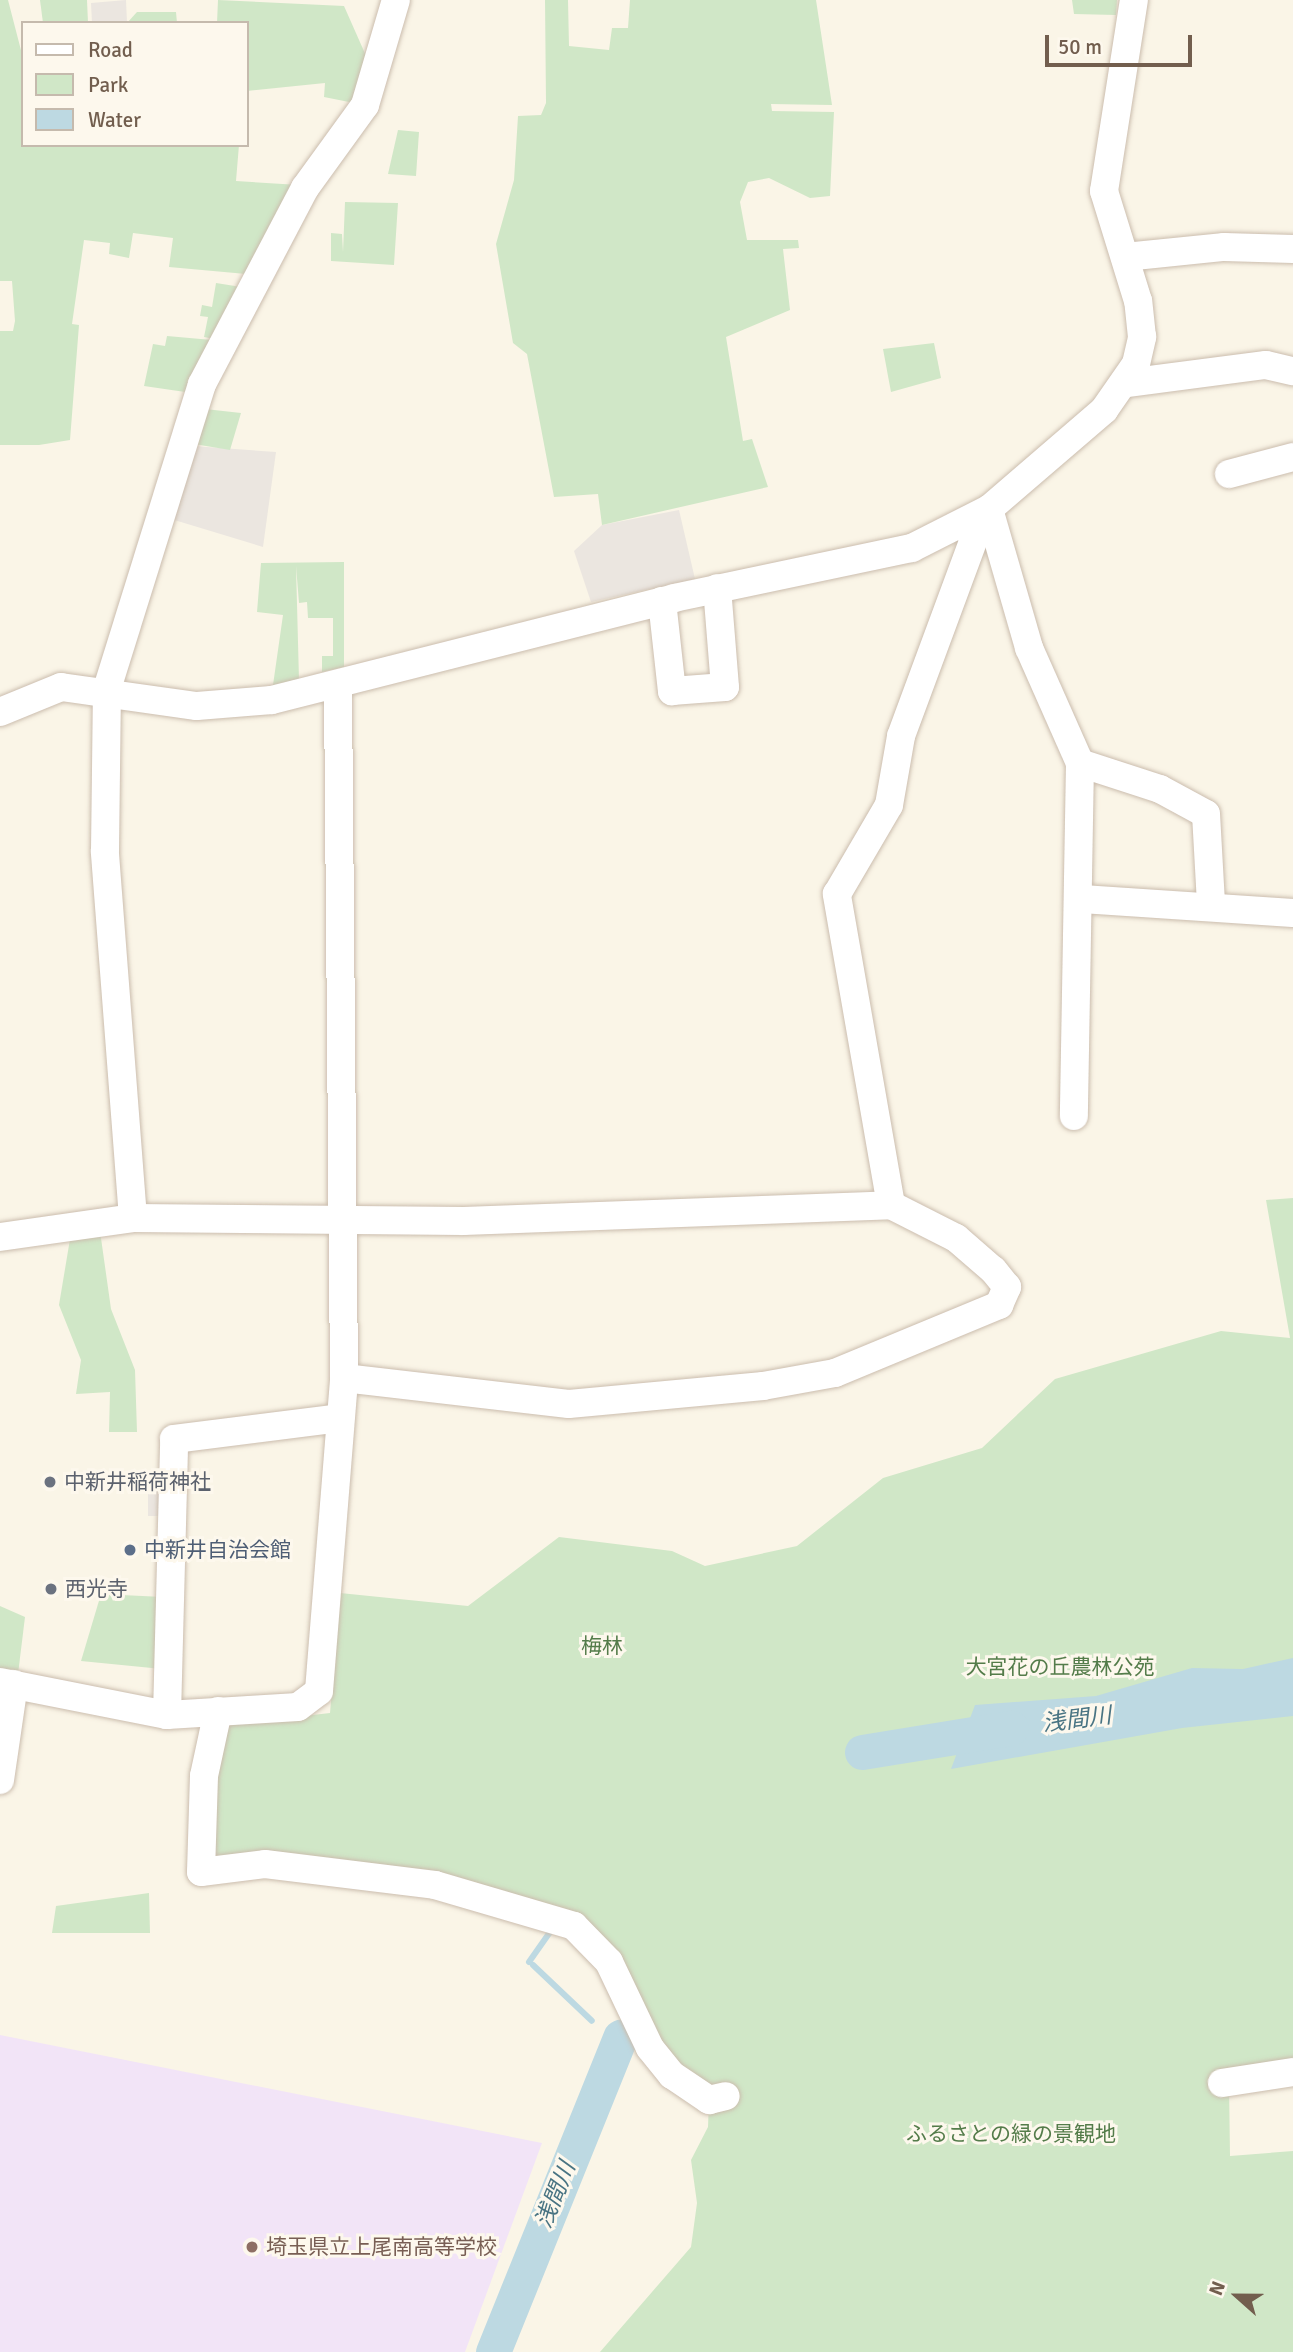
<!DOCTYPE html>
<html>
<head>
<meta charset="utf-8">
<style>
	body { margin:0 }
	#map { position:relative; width:1293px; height:2352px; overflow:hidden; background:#faf5e7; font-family:Signika,"Noto Sans JP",sans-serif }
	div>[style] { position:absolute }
	.industrial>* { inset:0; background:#ebe6e0 }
	.education>* { inset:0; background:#f2e4f7 }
	.green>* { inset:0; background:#d0e7c7 }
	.water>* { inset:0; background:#bdd9e2 }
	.stream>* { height:6px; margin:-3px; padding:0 3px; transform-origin:3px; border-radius:3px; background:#bdd9e2 }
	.river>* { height:35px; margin:-17.5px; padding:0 17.5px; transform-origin:17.5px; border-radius:17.5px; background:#bdd9e2 }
	.roads { filter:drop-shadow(0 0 2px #cbbdae) drop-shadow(0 0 2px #cbbdae) }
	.minor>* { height:28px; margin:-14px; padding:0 14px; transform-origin:14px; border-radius:14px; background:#fff }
	.dots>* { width:19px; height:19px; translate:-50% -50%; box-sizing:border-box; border:4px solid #fdf8ed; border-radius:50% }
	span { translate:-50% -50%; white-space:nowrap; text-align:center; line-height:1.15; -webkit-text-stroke:6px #fdf8ed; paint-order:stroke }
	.worship-label { font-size:21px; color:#5b616d }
	.left { translate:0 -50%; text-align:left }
	.service-label { font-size:21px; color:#4e5e75 }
	.park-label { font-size:21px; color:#547c4a }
	.education-label { font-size:21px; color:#785e54 }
	.water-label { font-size:23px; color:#497483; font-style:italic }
	.legend { position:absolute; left:21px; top:21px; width:228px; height:126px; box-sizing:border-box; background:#fdf8ed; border:2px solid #c5baad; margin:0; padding:9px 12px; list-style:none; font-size:21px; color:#725e4e }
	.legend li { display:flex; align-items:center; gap:14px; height:35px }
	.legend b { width:35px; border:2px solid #c5baad }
	.north { position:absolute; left:1202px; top:2261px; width:70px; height:70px; -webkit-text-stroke:5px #fdf8ed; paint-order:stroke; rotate:291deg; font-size:19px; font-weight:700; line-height:28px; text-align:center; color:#725e4e }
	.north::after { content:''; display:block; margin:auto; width:24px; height:32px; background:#725e4e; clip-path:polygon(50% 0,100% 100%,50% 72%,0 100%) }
	.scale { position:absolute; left:1045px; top:35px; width:147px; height:32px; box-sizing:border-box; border:4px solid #725e4e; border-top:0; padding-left:9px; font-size:21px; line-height:24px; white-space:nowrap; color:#725e4e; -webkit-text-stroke:5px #fdf8ed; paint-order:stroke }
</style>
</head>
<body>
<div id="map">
	<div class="industrial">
		<i style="clip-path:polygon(126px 0,127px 23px,92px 23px,91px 3px)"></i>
		<i style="clip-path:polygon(193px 446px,276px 452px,263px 547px,171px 519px)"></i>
		<i style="clip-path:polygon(679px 510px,695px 579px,591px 602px,574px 551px,602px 525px)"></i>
		<i style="clip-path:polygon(148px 1482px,166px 1482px,166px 1516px,148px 1516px)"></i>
	</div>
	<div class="education">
		<i style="clip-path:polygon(0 2035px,542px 2143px,465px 2352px,0 2352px)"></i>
	</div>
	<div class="green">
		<i style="clip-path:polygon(0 0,8px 0,23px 58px,23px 145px,239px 145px,236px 181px,299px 185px,246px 274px,169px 267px,173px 238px,133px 233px,129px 258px,109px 254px,110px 243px,84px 240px,72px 324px,79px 325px,70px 440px,39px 445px,0 445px,0 331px,13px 331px,15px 321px,12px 281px,0 281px)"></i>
		<i style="clip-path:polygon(40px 0,87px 0,88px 23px,43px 23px)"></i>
		<i style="clip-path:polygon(218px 0,344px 6px,367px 58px,354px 103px,324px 97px,325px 83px,247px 91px,247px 23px,217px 23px)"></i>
		<i style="clip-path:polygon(545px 0,568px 0,569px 46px,609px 50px,612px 28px,628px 28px,630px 0,816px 0,832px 105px,771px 104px,772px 111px,834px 112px,830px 196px,810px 198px,769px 178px,748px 182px,740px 202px,747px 240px,798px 240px,799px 248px,783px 249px,790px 310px,726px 337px,743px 441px,752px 439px,768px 487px,602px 525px,598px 494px,554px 497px,527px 354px,513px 343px,496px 244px,514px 180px,518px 116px,541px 115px,546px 103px)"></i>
		<i style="clip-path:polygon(1072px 0,1117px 0,1116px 15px,1074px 14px)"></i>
		<i style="clip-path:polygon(137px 12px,176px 12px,177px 23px,127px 23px)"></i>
		<i style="clip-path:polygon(398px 130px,419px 132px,416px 176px,388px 174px)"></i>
		<i style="clip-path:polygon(345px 202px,398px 203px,394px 265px,331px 261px,331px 233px,342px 234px,343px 252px)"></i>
		<i style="clip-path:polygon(216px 283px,241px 287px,215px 339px,204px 337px,208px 317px,200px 316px,202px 305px,212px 307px)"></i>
		<i style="clip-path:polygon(167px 336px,212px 340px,192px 393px,144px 386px,153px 344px,165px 346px)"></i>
		<i style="clip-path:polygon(934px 343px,941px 378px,891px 392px,883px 349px)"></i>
		<i style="clip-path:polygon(205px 409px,241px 413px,230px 450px,194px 444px)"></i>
		<i style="clip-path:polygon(344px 562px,344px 667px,322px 672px,322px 656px,333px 656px,333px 618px,308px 618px,307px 602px,299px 603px,296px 566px,299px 680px,273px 685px,283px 615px,257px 612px,261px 563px)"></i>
		<i style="clip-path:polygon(1293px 1198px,1293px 2061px,1229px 2082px,1230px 2156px,1293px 2151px,1293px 2352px,600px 2352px,691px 2247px,697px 2203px,691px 2160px,708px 2127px,709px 2100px,553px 1909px,215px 1864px,209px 1837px,225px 1725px,330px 1713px,340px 1593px,468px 1606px,559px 1537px,672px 1551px,705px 1566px,797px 1546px,883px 1478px,982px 1448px,1055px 1379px,1221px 1331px,1290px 1338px,1266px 1200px)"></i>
		<i style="clip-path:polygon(100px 1231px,111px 1309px,135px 1370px,137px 1432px,109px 1432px,110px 1392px,76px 1394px,81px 1360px,59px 1305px,70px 1239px)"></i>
		<i style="clip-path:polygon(101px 1594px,163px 1597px,162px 1669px,81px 1661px)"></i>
		<i style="clip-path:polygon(0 1606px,25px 1617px,18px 1674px,0 1671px)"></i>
		<i style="clip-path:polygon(149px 1893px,150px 1933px,52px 1933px,56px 1906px)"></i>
	</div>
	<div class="water">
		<i style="clip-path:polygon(1293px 1658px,1293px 1716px,1182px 1728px,951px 1769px,975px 1705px,1096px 1696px,1192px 1668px,1243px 1669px)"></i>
	</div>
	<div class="stream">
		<i style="left:529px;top:1962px;width:37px;rotate:-55deg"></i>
		<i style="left:533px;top:1965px;width:81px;rotate:43.5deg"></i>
	</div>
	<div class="river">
		<i style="left:862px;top:1752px;width:151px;rotate:-9.2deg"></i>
		<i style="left:493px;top:2352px;width:340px;rotate:-68deg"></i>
	</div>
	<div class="roads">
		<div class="minor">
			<i style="left:1125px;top:257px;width:100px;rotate:-5.8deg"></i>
			<i style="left:1224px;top:247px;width:69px;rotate:1.7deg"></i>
			<i style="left:1127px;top:383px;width:140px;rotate:-7.4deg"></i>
			<i style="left:1266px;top:365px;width:28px;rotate:13deg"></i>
			<i style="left:1229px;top:474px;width:66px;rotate:-14.9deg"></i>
			<i style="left:989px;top:509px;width:145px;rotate:73.9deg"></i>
			<i style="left:1029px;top:648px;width:126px;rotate:66.1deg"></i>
			<i style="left:1080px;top:763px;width:353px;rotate:91deg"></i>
			<i style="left:662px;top:601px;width:91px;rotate:83.7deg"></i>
			<i style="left:672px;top:691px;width:53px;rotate:-4.3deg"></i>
			<i style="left:725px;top:687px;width:99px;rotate:-94.6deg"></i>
			<i style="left:0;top:712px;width:66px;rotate:-22.3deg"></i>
			<i style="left:61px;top:687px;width:137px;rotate:8deg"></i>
			<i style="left:197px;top:706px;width:75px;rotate:-4.6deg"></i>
			<i style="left:272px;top:700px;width:415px;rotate:-14.2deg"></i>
			<i style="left:674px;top:598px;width:243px;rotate:-11.9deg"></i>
			<i style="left:912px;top:548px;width:86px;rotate:-26.9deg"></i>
			<i style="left:989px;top:509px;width:152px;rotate:-40.7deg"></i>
			<i style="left:1104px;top:410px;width:56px;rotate:-55.2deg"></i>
			<i style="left:1136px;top:364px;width:28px;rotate:-77deg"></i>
			<i style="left:1142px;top:337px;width:36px;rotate:-96deg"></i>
			<i style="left:1138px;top:301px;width:115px;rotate:-107.2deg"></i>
			<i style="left:1104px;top:191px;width:193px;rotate:-81.1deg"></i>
			<i style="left:1080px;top:763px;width:84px;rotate:18deg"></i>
			<i style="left:1160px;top:789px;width:52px;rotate:28.5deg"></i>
			<i style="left:1206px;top:814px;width:89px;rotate:86.8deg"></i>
			<i style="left:1082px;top:899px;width:211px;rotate:3.8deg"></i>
			<i style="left:133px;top:1218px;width:368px;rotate:-94.4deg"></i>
			<i style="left:105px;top:851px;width:162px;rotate:-89.3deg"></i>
			<i style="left:107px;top:689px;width:319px;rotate:-72.7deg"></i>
			<i style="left:202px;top:384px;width:221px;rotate:-62.3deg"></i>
			<i style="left:305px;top:188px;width:102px;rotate:-54.1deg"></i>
			<i style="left:365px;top:105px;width:109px;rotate:-73.6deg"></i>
			<i style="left:0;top:1237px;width:134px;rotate:-8.1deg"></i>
			<i style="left:133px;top:1218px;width:331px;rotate:0.5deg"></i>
			<i style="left:464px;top:1221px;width:427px;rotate:-2.1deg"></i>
			<i style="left:891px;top:1205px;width:316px;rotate:-99.9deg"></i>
			<i style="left:837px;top:894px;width:103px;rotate:-59.7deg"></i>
			<i style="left:889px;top:805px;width:70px;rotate:-80.1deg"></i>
			<i style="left:901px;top:736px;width:210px;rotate:-69.7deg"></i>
			<i style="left:974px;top:539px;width:17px;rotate:-121deg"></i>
			<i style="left:344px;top:1378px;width:226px;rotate:6.6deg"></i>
			<i style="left:569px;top:1404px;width:195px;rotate:-5.3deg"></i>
			<i style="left:763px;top:1386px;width:73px;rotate:-10.2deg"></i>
			<i style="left:835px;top:1373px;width:178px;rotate:-22.5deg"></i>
			<i style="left:999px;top:1305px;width:20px;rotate:-66deg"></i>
			<i style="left:1007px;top:1287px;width:22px;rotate:-129deg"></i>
			<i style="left:993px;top:1270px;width:49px;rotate:-139.1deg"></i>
			<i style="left:956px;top:1238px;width:73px;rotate:-153.1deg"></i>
			<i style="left:0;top:1682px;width:170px;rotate:11.2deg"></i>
			<i style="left:167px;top:1715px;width:131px;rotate:-3.5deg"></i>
			<i style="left:298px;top:1707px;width:26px;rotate:-37deg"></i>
			<i style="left:319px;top:1691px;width:314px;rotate:-85.4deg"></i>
			<i style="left:344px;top:1378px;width:694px;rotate:-90.5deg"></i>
			<i style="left:218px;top:1711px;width:66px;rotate:102.2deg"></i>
			<i style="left:204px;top:1776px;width:96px;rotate:91.8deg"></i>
			<i style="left:201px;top:1872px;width:64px;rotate:-7.1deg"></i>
			<i style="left:265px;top:1864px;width:171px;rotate:7deg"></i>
			<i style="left:435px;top:1885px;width:145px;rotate:16.4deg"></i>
			<i style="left:574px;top:1926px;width:50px;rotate:45.8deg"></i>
			<i style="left:609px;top:1962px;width:95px;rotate:64.5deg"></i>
			<i style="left:650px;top:2048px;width:35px;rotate:51deg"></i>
			<i style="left:672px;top:2075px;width:45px;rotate:34deg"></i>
			<i style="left:709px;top:2100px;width:17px;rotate:-13deg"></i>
			<i style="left:167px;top:1715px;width:276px;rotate:-88.5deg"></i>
			<i style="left:174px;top:1439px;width:167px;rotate:-7.2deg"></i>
			<i style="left:0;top:1780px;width:97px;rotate:-81.7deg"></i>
			<i style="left:1222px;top:2083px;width:72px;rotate:-8.8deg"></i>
		</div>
	</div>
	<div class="dots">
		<i style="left:50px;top:1482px;background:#6b7280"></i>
		<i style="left:130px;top:1550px;background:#5c6f8a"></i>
		<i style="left:51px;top:1589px;background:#6b7280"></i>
		<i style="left:252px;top:2247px;background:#8d6e63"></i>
	</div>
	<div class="worship-label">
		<span class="left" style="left:64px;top:1482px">中新井稲荷神社</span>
		<span class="left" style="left:65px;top:1589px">西光寺</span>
	</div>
	<div class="service-label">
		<span class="left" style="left:144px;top:1550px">中新井自治会館</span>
	</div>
	<div class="park-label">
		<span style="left:602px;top:1646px">梅林</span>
		<span style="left:1060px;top:1667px">大宮花の丘農林公苑</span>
		<span style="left:1011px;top:2134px">ふるさとの緑の景観地</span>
	</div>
	<div class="education-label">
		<span class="left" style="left:266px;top:2247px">埼玉県立上尾南高等学校</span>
	</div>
	<div class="water-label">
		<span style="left:1077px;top:1720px;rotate:-7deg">浅間川</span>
		<span style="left:556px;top:2195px;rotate:-68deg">浅間川</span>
	</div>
	<ul class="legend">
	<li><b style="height:9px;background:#fff"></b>Road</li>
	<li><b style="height:19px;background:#d0e7c7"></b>Park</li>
	<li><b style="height:19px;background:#bdd9e2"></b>Water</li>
	</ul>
	<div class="north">N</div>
	<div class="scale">50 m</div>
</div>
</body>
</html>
